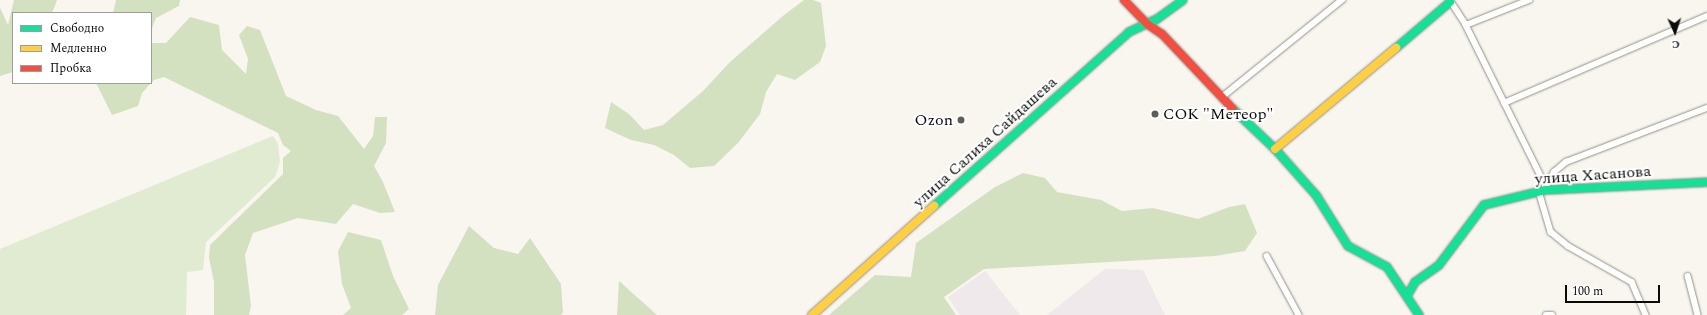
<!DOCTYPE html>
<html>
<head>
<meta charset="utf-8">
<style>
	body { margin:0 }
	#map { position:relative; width:1707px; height:315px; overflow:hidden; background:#f8f6ee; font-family:Spectral,serif }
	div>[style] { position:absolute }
	.industrial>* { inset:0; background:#efe9eb }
	.green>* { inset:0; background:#e1ebd1 }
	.forest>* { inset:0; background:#d3e1c0 }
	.roads { filter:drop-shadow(0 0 1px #91908d) drop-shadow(0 0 1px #91908d) }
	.street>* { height:5.5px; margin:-2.75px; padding:0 2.75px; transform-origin:2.75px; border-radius:2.75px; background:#fefefc }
	.fast>* { height:8px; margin:-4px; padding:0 4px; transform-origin:4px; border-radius:4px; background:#16e098 }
	.slow>* { height:8px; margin:-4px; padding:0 4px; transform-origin:4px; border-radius:4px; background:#ffcf43 }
	.jam>* { height:8px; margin:-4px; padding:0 4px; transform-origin:4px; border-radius:4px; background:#f24e42 }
	.dots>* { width:11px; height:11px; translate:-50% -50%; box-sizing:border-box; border:2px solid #fff; border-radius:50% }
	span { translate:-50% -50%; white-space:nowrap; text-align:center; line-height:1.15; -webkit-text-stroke:4px #fff; paint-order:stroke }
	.poi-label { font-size:16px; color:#0a0a0a }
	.left { translate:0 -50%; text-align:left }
	.right { translate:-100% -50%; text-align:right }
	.street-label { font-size:16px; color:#0a0a0a }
	.legend { position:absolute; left:12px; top:12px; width:140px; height:72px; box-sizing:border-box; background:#fff; border:1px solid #9d9d9d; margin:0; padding:5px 7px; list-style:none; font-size:12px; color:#0a0a0a }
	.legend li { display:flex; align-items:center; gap:8px; height:20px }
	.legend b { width:20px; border:1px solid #9d9d9d }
	.north { position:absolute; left:1655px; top:12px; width:40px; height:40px; -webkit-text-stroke:3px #fff; paint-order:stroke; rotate:177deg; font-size:11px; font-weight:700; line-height:16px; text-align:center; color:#0a0a0a }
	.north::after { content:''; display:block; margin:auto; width:14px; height:18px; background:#0a0a0a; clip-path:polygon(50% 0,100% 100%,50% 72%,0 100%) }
	.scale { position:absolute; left:1565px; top:285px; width:95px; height:18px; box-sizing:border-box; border:2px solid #0a0a0a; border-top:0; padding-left:5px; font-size:12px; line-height:14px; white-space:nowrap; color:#0a0a0a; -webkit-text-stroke:3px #fff; paint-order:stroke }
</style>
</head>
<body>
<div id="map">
	<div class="industrial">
		<i style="clip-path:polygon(1105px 269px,1143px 270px,1165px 315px,1047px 315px)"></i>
		<i style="clip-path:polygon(985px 271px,1020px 315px,960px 315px,948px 297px)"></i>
	</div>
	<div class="green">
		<i style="clip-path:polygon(273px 136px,278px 144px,280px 162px,275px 177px,206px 242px,203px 270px,187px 272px,186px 315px,0 315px,0 249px)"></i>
	</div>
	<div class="forest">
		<i style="clip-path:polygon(14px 0,57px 0,52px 13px,13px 13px,13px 72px,0 76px,0 8px,8px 25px)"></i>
		<i style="clip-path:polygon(116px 0,180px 0,179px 6px,156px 18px,151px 31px,151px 13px,113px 13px)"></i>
		<i style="clip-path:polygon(804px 0,813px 0,821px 3px,826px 46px,820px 62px,795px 80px,777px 74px,766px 92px,760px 114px,738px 143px,714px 166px,690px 168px,674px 155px,654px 145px,631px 140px,605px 128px,611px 102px,629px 114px,644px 130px,663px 125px,703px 91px,730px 62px,784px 15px)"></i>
		<i style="clip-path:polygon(190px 17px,219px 25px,222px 50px,246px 74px,248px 59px,239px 35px,247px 26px,260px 30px,286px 96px,316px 110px,338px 116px,364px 149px,373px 136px,375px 117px,387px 117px,386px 143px,374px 166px,383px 182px,395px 212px,380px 213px,353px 204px,336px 224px,298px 218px,253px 233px,245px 255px,251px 306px,249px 315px,214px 315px,214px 282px,209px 258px,210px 245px,283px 174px,283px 158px,291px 151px,283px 145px,278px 133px,164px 77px,154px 80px,151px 83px,151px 43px,166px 43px)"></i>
		<i style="clip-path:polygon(96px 83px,151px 83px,142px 93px,138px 106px,112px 115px)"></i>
		<i style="clip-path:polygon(1023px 173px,1045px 178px,1057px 192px,1101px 200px,1122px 211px,1153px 208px,1198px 219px,1229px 207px,1245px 204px,1257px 233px,1245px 251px,1215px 256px,984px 269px,944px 297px,956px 315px,829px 315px,875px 275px,911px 277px,916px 243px,995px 187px)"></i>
		<i style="clip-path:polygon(469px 226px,494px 248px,518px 254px,530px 238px,561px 284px,563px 312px,561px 315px,435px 315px,438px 285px)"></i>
		<i style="clip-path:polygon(348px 232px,381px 240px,393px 276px,409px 309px,402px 315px,343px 315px,351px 308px,342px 284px,338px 251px)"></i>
		<i style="clip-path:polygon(619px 281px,657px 315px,617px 315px)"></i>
	</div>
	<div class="roads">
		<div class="street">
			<i style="left:1450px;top:0;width:30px;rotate:57deg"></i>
			<i style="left:1466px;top:25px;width:180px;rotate:63.6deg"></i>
			<i style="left:1546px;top:186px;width:4px;rotate:90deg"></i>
			<i style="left:1466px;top:25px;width:68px;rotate:-21.6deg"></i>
			<i style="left:1221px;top:98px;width:156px;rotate:-39deg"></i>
			<i style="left:1504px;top:103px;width:221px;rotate:-23.2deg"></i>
			<i style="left:1546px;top:186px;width:16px;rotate:-60deg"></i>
			<i style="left:1554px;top:172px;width:16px;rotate:-40deg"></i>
			<i style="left:1566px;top:162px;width:151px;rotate:-21deg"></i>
			<i style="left:1539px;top:191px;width:43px;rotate:73.7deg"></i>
			<i style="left:1551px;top:232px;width:22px;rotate:39deg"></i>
			<i style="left:1568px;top:246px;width:73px;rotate:29.4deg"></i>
			<i style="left:1632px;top:282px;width:36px;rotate:67deg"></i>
			<i style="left:1267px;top:256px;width:67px;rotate:61.5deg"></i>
			<i style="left:1688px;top:276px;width:40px;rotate:75.6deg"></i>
			<i style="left:1546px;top:315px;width:6px"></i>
		</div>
		<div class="fast">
			<i style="left:1396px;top:48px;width:71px;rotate:-40.4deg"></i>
			<i style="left:1233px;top:109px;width:58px;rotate:43.6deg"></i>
			<i style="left:1275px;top:149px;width:62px;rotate:48.3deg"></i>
			<i style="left:1316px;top:195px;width:60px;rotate:57.9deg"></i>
			<i style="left:1348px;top:246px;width:44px;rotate:28.3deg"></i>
			<i style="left:1387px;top:267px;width:58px;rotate:56.3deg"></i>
			<i style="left:934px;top:206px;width:261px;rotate:-41.7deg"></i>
			<i style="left:1129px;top:32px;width:31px;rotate:-25deg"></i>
			<i style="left:1157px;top:19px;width:32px;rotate:-36deg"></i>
			<i style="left:1407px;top:296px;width:16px;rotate:-60deg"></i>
			<i style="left:1415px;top:282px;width:29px;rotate:-35deg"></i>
			<i style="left:1439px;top:265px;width:75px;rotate:-53.1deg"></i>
			<i style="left:1484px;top:205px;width:64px;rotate:-13.6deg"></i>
			<i style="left:1546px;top:190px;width:161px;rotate:-2.8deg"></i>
		</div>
		<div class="slow">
			<i style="left:1275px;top:149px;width:158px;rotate:-39.9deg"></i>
			<i style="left:812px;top:315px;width:164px;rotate:-41.8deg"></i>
		</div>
		<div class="jam">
			<i style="left:1124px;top:0;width:33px;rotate:46deg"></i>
			<i style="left:1147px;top:24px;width:18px;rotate:34deg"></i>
			<i style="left:1162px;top:34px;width:103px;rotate:46.6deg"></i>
		</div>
	</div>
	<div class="dots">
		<i style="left:1155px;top:114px;background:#5d5d5a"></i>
		<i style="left:961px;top:120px;background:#5d5d5a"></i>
	</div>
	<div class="poi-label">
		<span class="left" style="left:1163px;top:114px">СОК "Метеор"</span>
		<span class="right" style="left:953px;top:120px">Ozon</span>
	</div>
	<div class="street-label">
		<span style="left:985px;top:142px;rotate:-42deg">улица Салиха Сайдашева</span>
		<span style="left:1593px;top:175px;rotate:-4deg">улица Хасанова</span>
	</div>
	<ul class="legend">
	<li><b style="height:5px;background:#16e098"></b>Свободно</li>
	<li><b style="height:5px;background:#ffcf43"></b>Медленно</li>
	<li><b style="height:5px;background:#f24e42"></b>Пробка</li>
	</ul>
	<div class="north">С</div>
	<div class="scale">100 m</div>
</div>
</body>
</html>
